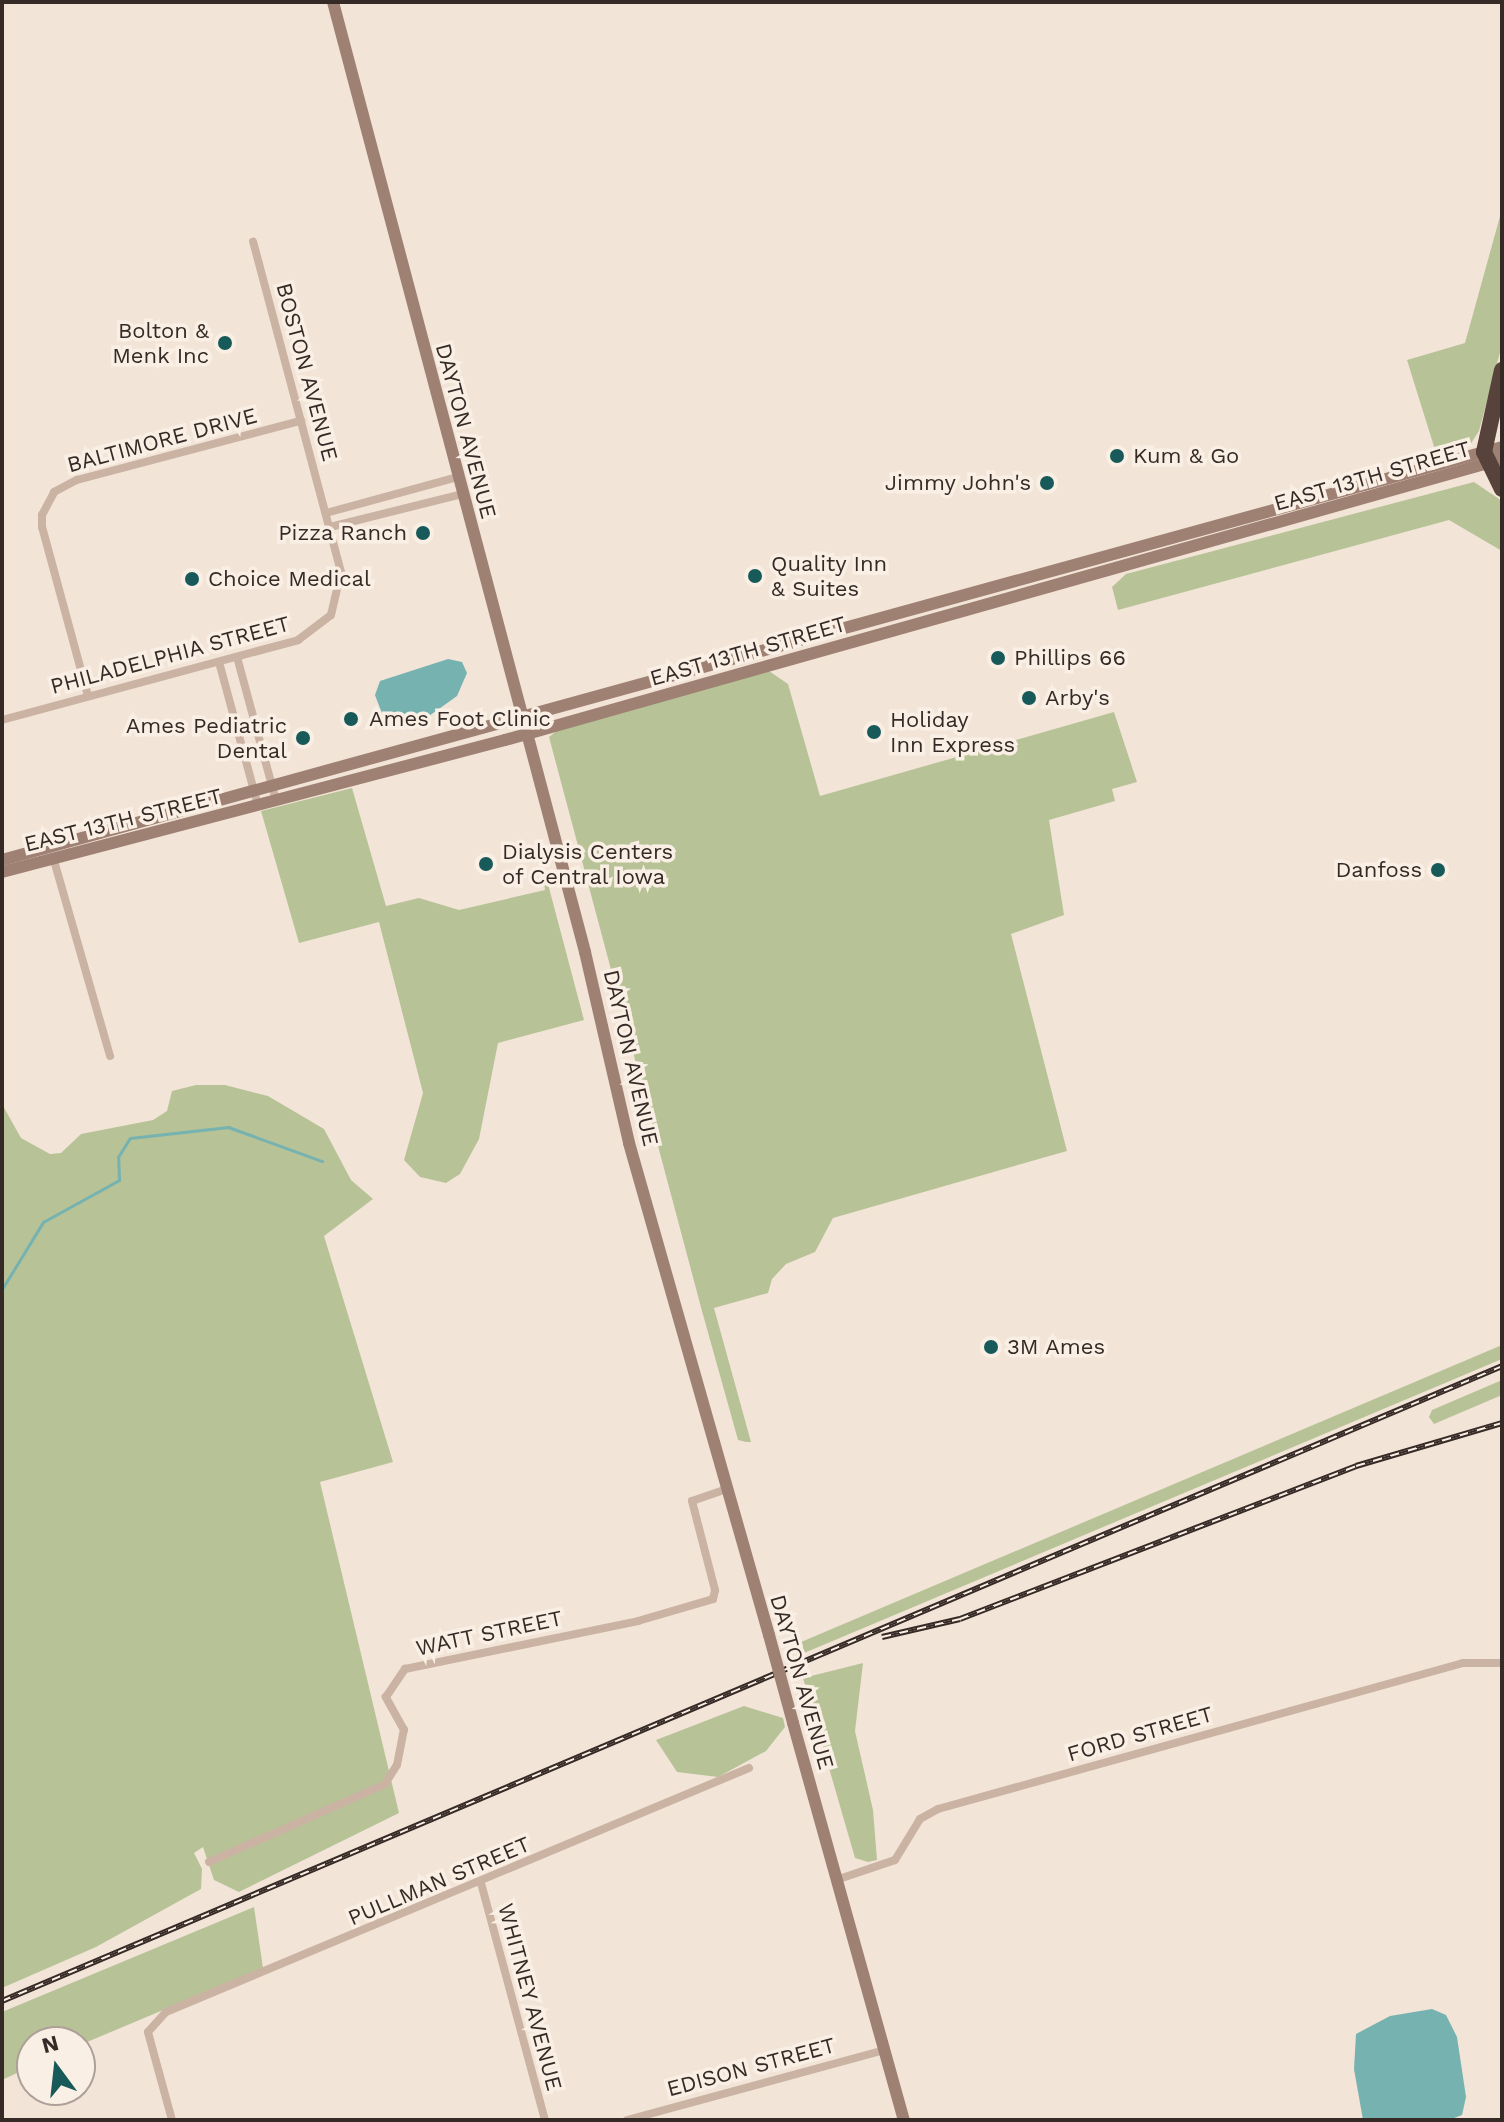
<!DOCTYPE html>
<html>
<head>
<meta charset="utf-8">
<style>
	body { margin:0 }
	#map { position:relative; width:1504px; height:2122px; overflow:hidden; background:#f3e4d8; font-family:"Work Sans",sans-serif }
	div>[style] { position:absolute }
	.green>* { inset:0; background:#b7c397 }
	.water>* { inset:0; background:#75b2b0 }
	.stream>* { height:3px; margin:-1.5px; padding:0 1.5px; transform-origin:1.5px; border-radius:1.5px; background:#75b2b0 }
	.street>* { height:8px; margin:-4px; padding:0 4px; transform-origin:4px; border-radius:4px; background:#cbb3a3 }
	.secondary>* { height:12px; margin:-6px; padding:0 6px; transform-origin:6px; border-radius:6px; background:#9f8174 }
	.highway>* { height:16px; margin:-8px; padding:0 8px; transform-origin:8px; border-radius:8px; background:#58423c }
	.rail>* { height:6px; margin-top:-3px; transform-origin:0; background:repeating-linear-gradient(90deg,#faefe4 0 9px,#362a26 0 18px); box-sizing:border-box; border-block:2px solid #362a26 }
	.secondary-bridge>* { height:12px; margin:-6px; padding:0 6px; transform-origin:6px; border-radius:6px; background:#9f8174 }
	.dots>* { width:22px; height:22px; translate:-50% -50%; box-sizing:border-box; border:4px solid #faefe4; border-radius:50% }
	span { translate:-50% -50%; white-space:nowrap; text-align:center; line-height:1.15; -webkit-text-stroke:7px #faefe4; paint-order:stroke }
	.poi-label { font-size:22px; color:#362a26 }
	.right { translate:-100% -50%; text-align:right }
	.left { translate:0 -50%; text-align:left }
	.street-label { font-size:22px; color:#362a26 }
	.frame { position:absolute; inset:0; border:4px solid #362a26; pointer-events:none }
	.north { position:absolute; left:16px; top:2026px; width:80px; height:80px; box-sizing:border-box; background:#faefe4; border:2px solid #aca098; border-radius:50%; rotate:345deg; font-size:22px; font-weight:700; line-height:32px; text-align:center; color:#362a26 }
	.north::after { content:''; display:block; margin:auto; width:28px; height:36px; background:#185a5a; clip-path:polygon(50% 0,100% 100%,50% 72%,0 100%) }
</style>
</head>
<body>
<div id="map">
	<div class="green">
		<i style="clip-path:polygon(1502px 209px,1502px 345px,1479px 431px,1470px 445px,1436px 453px,1407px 360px,1465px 343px)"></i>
		<i style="clip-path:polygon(1474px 482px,1502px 501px,1502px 551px,1449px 520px,1118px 610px,1112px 587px,1126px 574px)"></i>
		<i style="clip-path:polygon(769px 671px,788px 684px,820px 796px,1114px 712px,1137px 782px,1112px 789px,1115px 801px,1049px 820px,1064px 915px,1011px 934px,1067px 1151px,833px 1218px,815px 1252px,786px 1264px,772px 1279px,768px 1293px,714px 1308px,751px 1442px,746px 1442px,738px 1440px,702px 1311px,549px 737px,559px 729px)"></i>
		<i style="clip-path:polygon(352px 788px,386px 906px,419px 898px,459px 910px,545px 890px,544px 883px,548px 884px,584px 1020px,498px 1043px,479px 1139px,460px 1174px,446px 1183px,420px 1177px,404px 1160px,423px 1093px,379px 922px,299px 943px,261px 811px)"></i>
		<i style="clip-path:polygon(196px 1085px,225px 1085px,268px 1096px,324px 1129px,351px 1180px,373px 1199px,324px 1236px,393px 1462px,320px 1482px,399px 1813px,239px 1892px,214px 1880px,203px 1847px,194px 1853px,202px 1869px,201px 1889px,96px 1947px,2px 1988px,2px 1104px,21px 1138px,50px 1154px,61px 1153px,81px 1134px,153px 1120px,167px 1111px,172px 1091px)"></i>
		<i style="clip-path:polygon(1502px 1345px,1502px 1359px,797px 1656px,794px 1645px)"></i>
		<i style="clip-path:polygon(1502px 1380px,1502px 1395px,1434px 1424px,1429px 1417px,1432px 1410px)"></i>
		<i style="clip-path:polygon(863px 1663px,855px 1731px,873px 1810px,877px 1860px,868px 1862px,855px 1858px,803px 1678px)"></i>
		<i style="clip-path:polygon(744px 1706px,783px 1718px,785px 1727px,766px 1751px,718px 1777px,677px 1772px,656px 1740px)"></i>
		<i style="clip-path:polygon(254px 1907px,263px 1968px,80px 2045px,32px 2042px,32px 2066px,2px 2080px,2px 2012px)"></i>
	</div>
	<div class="water">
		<i style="clip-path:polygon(448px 659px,462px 662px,467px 673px,457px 696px,429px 716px,386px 724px,375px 695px,380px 681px)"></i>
		<i style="clip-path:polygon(1432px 2009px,1446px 2015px,1457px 2037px,1466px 2097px,1462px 2115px,1449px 2120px,1363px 2120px,1354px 2069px,1356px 2034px,1390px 2016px)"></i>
	</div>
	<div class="stream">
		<i style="left:2px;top:1289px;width:79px;rotate:-58.5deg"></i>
		<i style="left:43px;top:1222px;width:87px;rotate:-28.9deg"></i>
		<i style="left:119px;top:1180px;width:23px;rotate:-92deg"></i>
		<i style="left:118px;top:1157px;width:22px;rotate:-58deg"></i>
		<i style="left:130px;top:1138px;width:99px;rotate:-6.4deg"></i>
		<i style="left:228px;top:1127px;width:100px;rotate:19.9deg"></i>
	</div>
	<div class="street">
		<i style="left:326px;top:513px;width:137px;rotate:-15.3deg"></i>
		<i style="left:330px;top:527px;width:136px;rotate:-14deg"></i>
		<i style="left:237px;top:657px;width:149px;rotate:74.8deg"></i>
		<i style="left:219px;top:662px;width:149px;rotate:74.8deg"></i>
		<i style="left:88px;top:696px;width:175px;rotate:-105.2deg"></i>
		<i style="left:42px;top:527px;width:12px;rotate:-90deg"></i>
		<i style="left:42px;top:515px;width:26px;rotate:-62deg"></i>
		<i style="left:54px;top:492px;width:26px;rotate:-28deg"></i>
		<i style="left:77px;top:480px;width:232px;rotate:-14.8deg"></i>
		<i style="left:2px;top:720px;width:307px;rotate:-15.1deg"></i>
		<i style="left:298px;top:640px;width:41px;rotate:-37.1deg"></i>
		<i style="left:331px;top:615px;width:44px;rotate:-76.9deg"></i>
		<i style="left:341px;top:572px;width:342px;rotate:-104.9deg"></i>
		<i style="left:53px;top:857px;width:207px;rotate:74deg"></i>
		<i style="left:209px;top:1862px;width:193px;rotate:-23.9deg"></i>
		<i style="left:385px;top:1784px;width:22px;rotate:-58deg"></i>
		<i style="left:397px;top:1765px;width:36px;rotate:-79deg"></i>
		<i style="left:404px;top:1730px;width:38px;rotate:-119deg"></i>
		<i style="left:386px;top:1697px;width:34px;rotate:-56deg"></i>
		<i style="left:405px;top:1669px;width:238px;rotate:-11.6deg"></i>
		<i style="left:638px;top:1621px;width:78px;rotate:-16.3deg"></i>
		<i style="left:713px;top:1599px;width:9px;rotate:-77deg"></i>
		<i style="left:715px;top:1590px;width:92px;rotate:-104.5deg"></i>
		<i style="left:692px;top:1501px;width:36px;rotate:-19deg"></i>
		<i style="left:836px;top:1880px;width:62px;rotate:-18.7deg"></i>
		<i style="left:895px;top:1860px;width:48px;rotate:-58.6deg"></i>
		<i style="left:920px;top:1819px;width:21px;rotate:-29deg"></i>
		<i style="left:938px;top:1809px;width:545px;rotate:-15.54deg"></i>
		<i style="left:1463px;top:1663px;width:39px"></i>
		<i style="left:481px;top:1883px;width:245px;rotate:74.9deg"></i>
		<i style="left:172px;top:2120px;width:91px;rotate:-105.3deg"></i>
		<i style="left:148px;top:2032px;width:27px;rotate:-48deg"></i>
		<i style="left:166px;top:2012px;width:632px;rotate:-22.71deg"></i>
		<i style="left:627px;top:2120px;width:266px;rotate:-15.2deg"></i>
	</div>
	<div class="secondary">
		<i style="left:333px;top:2px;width:983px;rotate:75.14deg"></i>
		<i style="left:585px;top:952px;width:196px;rotate:77deg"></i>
		<i style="left:629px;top:1143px;width:512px;rotate:74.12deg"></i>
		<i style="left:2px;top:860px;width:1556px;rotate:-15.39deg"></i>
		<i style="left:2px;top:872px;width:520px;rotate:-14.7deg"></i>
		<i style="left:505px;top:740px;width:1036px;rotate:-15.74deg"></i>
		<i style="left:793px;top:1723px;width:412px;rotate:74.4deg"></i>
	</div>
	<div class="highway">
		<i style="left:1502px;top:370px;width:84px;rotate:102.4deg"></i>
		<i style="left:1484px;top:452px;width:41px;rotate:64.1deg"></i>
	</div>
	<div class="rail">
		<i style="left:882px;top:1637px;width:80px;rotate:-13deg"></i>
		<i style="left:960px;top:1619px;width:425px;rotate:-21.1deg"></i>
		<i style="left:1356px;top:1466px;width:152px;rotate:-16.4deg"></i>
		<i style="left:2px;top:2001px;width:1629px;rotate:-22.94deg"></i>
	</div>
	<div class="secondary-bridge">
		<i style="left:769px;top:1635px;width:91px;rotate:74.7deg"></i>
	</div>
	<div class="dots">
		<i style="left:225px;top:343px;background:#185a5a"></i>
		<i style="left:1117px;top:456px;background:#185a5a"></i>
		<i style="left:1047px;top:483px;background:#185a5a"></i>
		<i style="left:423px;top:533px;background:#185a5a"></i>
		<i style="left:755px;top:576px;background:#185a5a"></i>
		<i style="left:192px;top:579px;background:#185a5a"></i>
		<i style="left:998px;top:658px;background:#185a5a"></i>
		<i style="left:1029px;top:698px;background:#185a5a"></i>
		<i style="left:351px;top:719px;background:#185a5a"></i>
		<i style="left:874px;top:732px;background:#185a5a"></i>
		<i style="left:303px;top:738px;background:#185a5a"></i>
		<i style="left:486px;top:864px;background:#185a5a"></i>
		<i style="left:1438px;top:870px;background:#185a5a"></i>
		<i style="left:991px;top:1347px;background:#185a5a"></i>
	</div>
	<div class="poi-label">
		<span class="right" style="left:209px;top:343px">Bolton &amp;<br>Menk Inc</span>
		<span class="left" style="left:1133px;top:456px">Kum &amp; Go</span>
		<span class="right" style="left:1031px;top:483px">Jimmy John's</span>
		<span class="right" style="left:407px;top:533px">Pizza Ranch</span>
		<span class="left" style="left:771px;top:576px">Quality Inn<br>&amp; Suites</span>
		<span class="left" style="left:208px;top:579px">Choice Medical</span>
		<span class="left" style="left:1014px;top:658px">Phillips 66</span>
		<span class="left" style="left:1045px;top:698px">Arby's</span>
		<span class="left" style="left:369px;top:719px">Ames Foot Clinic</span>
		<span class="left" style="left:890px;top:732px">Holiday<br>Inn Express</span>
		<span class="right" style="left:287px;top:738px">Ames Pediatric<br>Dental</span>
		<span class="left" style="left:502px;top:864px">Dialysis Centers<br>of Central Iowa</span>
		<span class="right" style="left:1422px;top:870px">Danfoss</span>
		<span class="left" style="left:1007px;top:1347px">3M Ames</span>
	</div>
	<div class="street-label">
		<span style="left:307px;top:372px;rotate:75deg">BOSTON AVENUE</span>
		<span style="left:466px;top:431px;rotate:75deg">DAYTON AVENUE</span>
		<span style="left:162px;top:440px;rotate:-15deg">BALTIMORE DRIVE</span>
		<span style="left:1372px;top:476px;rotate:-16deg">EAST 13TH STREET</span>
		<span style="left:748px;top:651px;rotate:-16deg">EAST 13TH STREET</span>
		<span style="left:170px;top:655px;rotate:-15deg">PHILADELPHIA STREET</span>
		<span style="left:123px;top:820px;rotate:-14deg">EAST 13TH STREET</span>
		<span style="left:631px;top:1058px;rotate:77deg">DAYTON AVENUE</span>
		<span style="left:489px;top:1633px;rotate:-12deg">WATT STREET</span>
		<span style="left:802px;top:1682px;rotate:74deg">DAYTON AVENUE</span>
		<span style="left:1140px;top:1734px;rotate:-16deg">FORD STREET</span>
		<span style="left:439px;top:1881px;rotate:-23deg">PULLMAN STREET</span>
		<span style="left:530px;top:1997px;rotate:75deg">WHITNEY AVENUE</span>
		<span style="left:751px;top:2067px;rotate:-15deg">EDISON STREET</span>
	</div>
	<div class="frame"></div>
	<div class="north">N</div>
</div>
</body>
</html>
